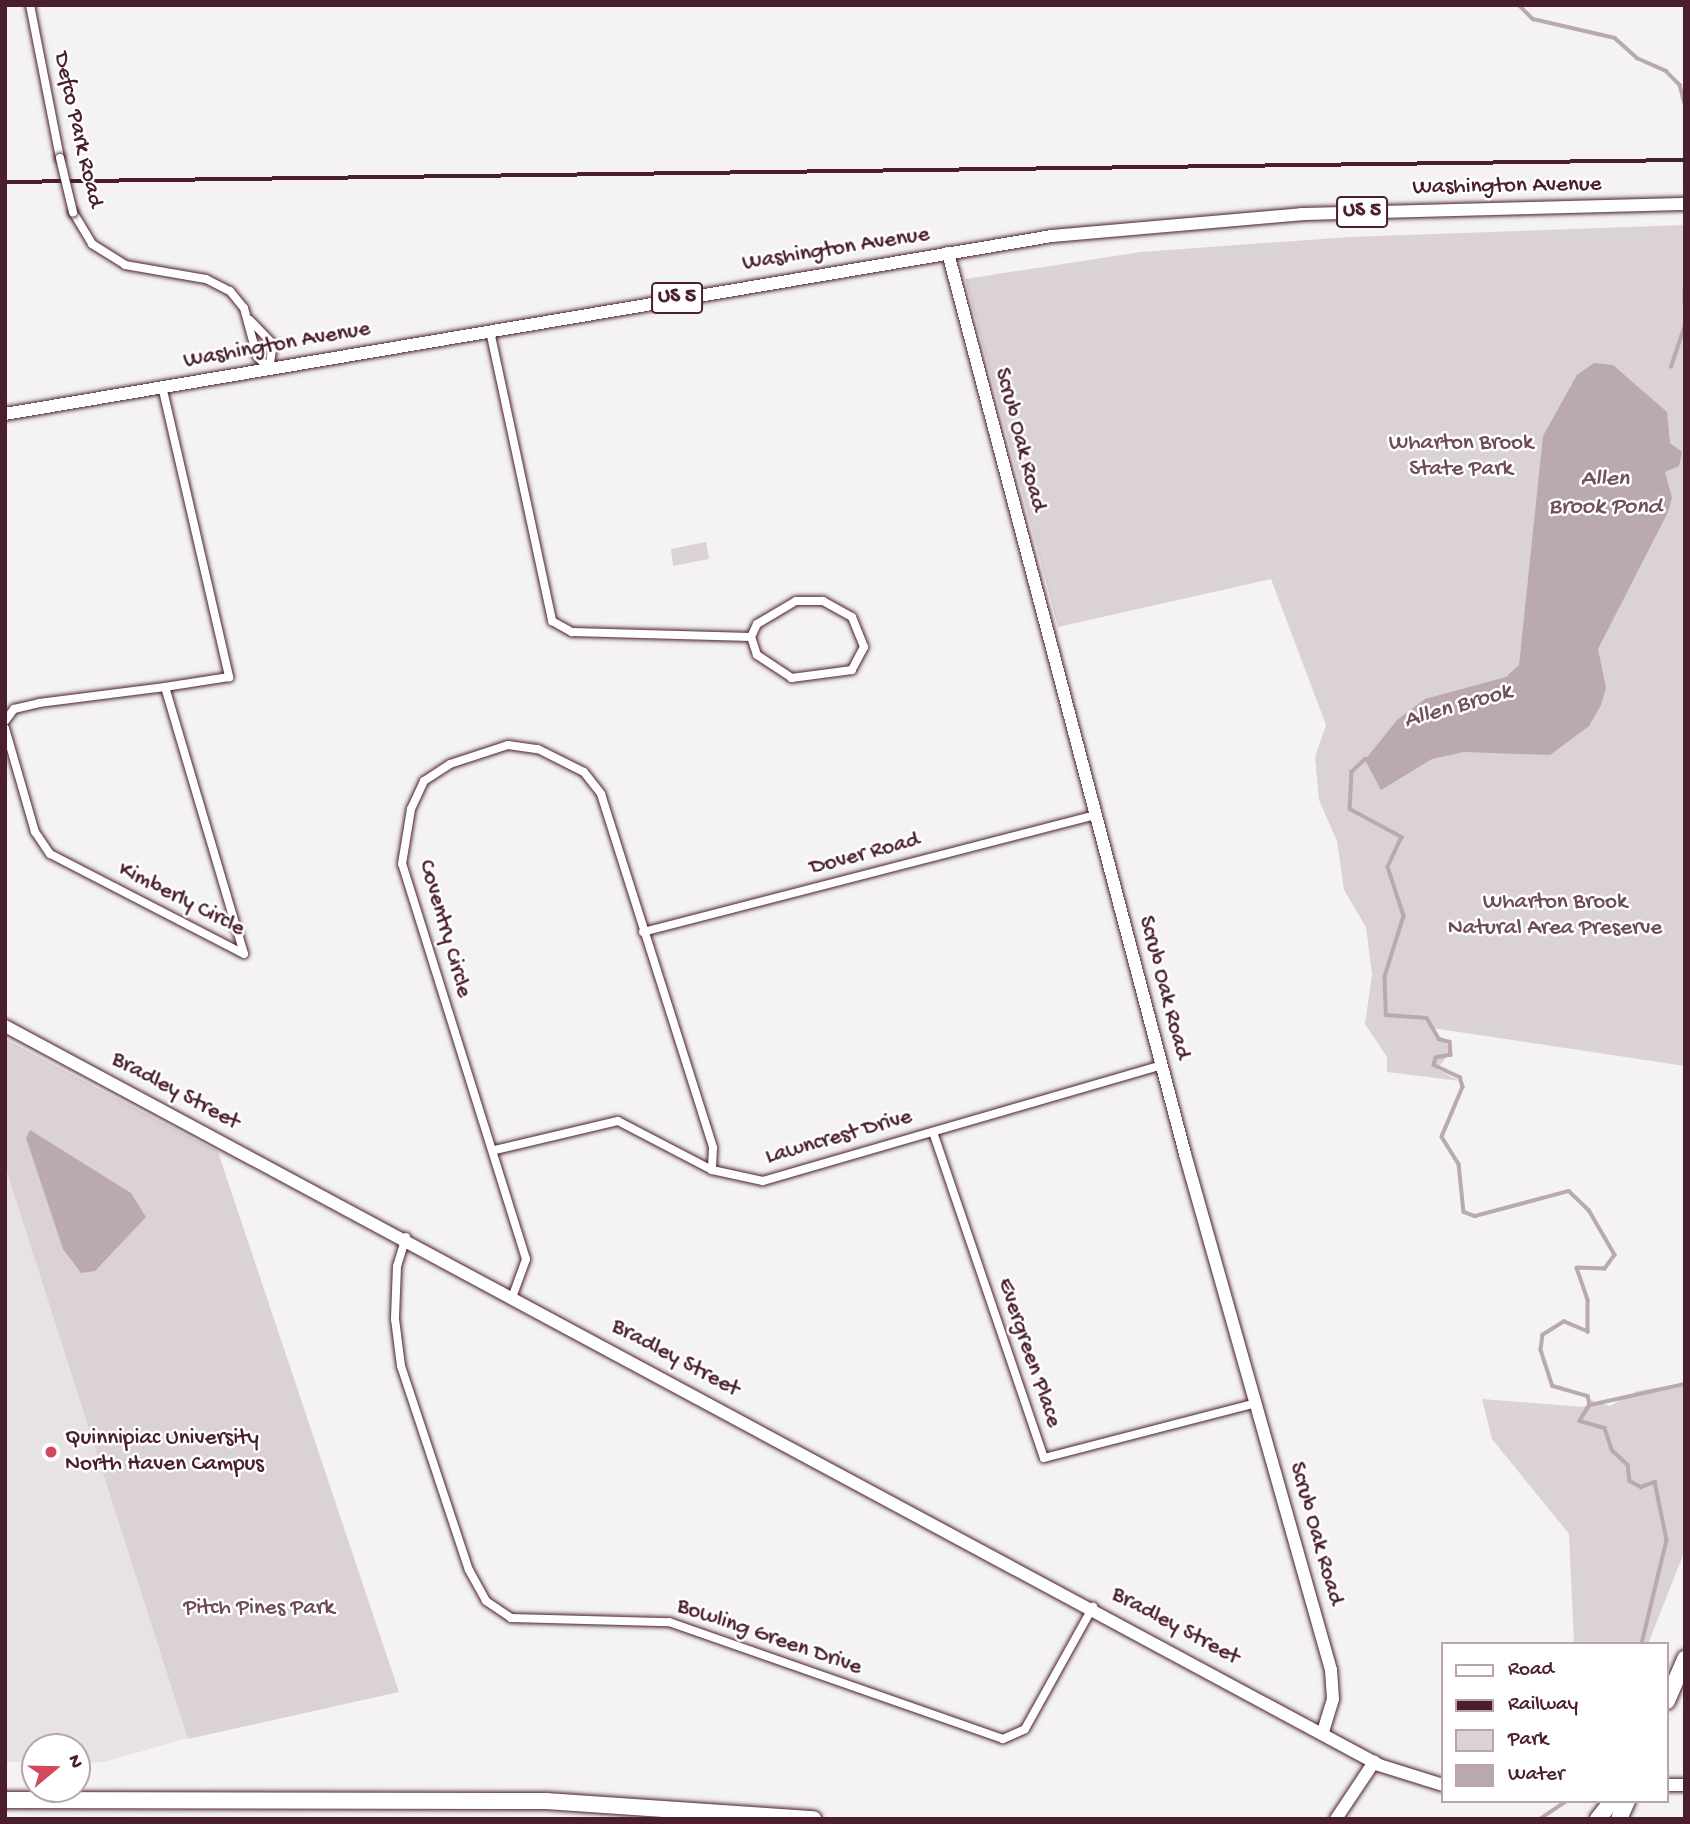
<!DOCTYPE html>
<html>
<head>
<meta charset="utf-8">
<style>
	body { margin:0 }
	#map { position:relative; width:1690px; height:1824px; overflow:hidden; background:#f4f2f2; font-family:"Gochi Hand",sans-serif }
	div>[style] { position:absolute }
	.built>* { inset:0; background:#e7e2e3 }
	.green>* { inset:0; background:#dbd2d5 }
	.water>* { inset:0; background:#baa9ae }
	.stream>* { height:3.5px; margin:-1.75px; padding:0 1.75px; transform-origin:1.75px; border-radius:1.75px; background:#baa9ae }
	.roads { filter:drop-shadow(0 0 2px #4a1f2b) drop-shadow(0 0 2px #4a1f2b) }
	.street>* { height:8px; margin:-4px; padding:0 4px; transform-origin:4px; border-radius:4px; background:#fff }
	.secondary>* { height:12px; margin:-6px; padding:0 6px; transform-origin:6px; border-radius:6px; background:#fff }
	.primary>* { height:12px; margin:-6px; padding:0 6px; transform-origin:6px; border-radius:6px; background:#fff }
	.highway>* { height:16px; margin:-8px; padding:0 8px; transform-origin:8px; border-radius:8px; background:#fff }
	.rail>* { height:3.5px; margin:-1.75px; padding:0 1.75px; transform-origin:1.75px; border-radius:1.75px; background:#4a1f2b }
	.bridges { filter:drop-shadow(0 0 2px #4a1f2b) drop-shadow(0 0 2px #4a1f2b) }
	.street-bridge>* { height:8px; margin:-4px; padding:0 4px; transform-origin:4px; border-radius:4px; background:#fff }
	.dots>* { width:19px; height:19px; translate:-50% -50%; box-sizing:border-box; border:4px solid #fff; border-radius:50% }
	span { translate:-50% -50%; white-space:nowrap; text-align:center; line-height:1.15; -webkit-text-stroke:5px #fff; paint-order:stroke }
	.shield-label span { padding:2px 5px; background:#fff; border:2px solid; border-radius:5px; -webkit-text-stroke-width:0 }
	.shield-label { font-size:21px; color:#4a1f2b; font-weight:700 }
	.street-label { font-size:23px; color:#4a1f2b }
	.park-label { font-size:23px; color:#6e4c56 }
	.poi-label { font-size:23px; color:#4a1f2b }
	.left { translate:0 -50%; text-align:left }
	.water-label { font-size:24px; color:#714f59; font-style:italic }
	.frame { position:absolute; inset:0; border:7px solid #4a1f2b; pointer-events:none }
	.legend { position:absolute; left:1441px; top:1642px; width:228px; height:161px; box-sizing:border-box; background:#fff; border:2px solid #b7a5aa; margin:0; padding:9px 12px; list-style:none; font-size:21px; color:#4a1f2b }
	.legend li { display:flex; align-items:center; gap:14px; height:35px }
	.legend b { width:35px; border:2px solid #b7a5aa }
	.north { position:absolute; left:21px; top:1733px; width:70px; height:70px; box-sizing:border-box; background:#fff; border:2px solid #b7a5aa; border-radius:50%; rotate:71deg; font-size:19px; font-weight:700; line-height:28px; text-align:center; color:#4a1f2b }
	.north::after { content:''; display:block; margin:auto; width:24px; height:32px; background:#d1495b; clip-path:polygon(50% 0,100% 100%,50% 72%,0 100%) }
</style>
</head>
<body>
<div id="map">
	<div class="built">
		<i style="clip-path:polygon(5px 1166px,188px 1738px,104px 1762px,77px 1763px,77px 1747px,35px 1747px,35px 1762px,5px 1762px)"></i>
	</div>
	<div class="green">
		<i style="clip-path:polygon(1685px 225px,1685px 1066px,1432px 1028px,1452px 1050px,1437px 1069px,1460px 1081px,1387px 1072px,1387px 1057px,1365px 1024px,1372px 975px,1366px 927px,1344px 890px,1337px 841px,1319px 800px,1315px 757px,1326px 725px,1271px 579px,1058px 627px,965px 279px,1141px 252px,1350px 237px)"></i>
		<i style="clip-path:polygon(706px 542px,709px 559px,673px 566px,671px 549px)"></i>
		<i style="clip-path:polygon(5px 1039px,218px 1152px,399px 1692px,188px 1739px,5px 1166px)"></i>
		<i style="clip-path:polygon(1673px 1385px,1685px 1385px,1685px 1550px,1648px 1644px,1574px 1644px,1569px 1534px,1492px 1439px,1482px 1399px,1584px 1407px,1591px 1400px,1610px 1406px,1637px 1391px)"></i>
	</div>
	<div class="water">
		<i style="clip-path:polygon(1594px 363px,1613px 365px,1667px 412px,1670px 443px,1682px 452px,1679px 466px,1665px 472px,1672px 498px,1668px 512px,1598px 649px,1606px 688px,1601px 705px,1589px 726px,1550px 755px,1464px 752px,1432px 759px,1381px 790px,1365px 760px,1397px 720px,1425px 699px,1506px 677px,1519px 665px,1543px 436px,1577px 375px)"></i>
		<i style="clip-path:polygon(30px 1130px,131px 1193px,146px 1217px,95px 1271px,81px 1273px,63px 1249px,26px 1138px)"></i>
	</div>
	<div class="stream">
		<i style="left:1519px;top:5px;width:20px;rotate:45deg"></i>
		<i style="left:1533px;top:19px;width:84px;rotate:13deg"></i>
		<i style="left:1615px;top:38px;width:30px;rotate:42deg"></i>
		<i style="left:1637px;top:58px;width:32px;rotate:24deg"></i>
		<i style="left:1666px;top:71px;width:20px;rotate:45deg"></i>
		<i style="left:1680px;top:85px;width:20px;rotate:75deg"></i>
		<i style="left:1685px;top:289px;width:14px;rotate:90deg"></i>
		<i style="left:1671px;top:367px;width:44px;rotate:-71.6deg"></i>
		<i style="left:1366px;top:759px;width:19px;rotate:137deg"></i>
		<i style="left:1352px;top:772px;width:37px;rotate:93deg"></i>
		<i style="left:1350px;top:809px;width:59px;rotate:28.3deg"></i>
		<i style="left:1402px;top:837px;width:33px;rotate:115deg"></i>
		<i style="left:1388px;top:867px;width:52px;rotate:71.9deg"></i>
		<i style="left:1404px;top:916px;width:64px;rotate:107.3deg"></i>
		<i style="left:1385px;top:977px;width:38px;rotate:88deg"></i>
		<i style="left:1386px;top:1015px;width:41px;rotate:4.2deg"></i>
		<i style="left:1427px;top:1018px;width:24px;rotate:60deg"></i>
		<i style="left:1439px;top:1039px;width:11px;rotate:15deg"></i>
		<i style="left:1450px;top:1042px;width:13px;rotate:86deg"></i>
		<i style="left:1451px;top:1055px;width:15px;rotate:169deg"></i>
		<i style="left:1436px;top:1058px;width:7px;rotate:106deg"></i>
		<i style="left:1434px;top:1065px;width:29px;rotate:25deg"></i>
		<i style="left:1460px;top:1077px;width:10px;rotate:73deg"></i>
		<i style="left:1463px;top:1087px;width:54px;rotate:112.8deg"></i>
		<i style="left:1442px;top:1137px;width:32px;rotate:58deg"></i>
		<i style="left:1459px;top:1164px;width:48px;rotate:84.1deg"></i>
		<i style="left:1464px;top:1212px;width:12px;rotate:20deg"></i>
		<i style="left:1475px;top:1216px;width:97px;rotate:-14.9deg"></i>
		<i style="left:1569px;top:1191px;width:28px;rotate:44deg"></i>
		<i style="left:1589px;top:1210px;width:52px;rotate:60deg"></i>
		<i style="left:1615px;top:1255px;width:17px;rotate:126deg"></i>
		<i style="left:1605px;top:1269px;width:28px;rotate:-178deg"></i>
		<i style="left:1577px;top:1268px;width:34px;rotate:71deg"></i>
		<i style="left:1588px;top:1300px;width:32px;rotate:90deg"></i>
		<i style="left:1588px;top:1332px;width:26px;rotate:-157deg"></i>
		<i style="left:1564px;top:1322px;width:25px;rotate:148deg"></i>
		<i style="left:1543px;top:1335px;width:15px;rotate:98deg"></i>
		<i style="left:1541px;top:1350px;width:38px;rotate:72deg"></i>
		<i style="left:1553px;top:1386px;width:36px;rotate:16deg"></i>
		<i style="left:1588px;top:1396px;width:9px;rotate:77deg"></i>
		<i style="left:1590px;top:1405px;width:19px;rotate:122deg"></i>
		<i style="left:1580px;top:1421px;width:26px;rotate:16deg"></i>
		<i style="left:1605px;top:1428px;width:23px;rotate:72deg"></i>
		<i style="left:1612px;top:1450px;width:22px;rotate:43deg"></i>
		<i style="left:1628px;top:1465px;width:16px;rotate:83deg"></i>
		<i style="left:1630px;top:1481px;width:13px;rotate:29deg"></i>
		<i style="left:1641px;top:1487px;width:15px;rotate:-20deg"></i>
		<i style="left:1655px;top:1482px;width:59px;rotate:78.3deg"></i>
		<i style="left:1667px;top:1540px;width:107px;rotate:103.5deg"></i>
		<i style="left:1590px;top:1405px;width:97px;rotate:-12.5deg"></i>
		<i style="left:1540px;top:1819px;width:30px;rotate:-34deg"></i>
	</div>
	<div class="roads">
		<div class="street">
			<i style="left:30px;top:5px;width:156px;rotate:78.9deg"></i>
			<i style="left:73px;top:212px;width:37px;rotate:59deg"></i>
			<i style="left:92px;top:244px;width:39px;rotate:32deg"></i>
			<i style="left:125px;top:265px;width:82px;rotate:9.8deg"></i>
			<i style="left:206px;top:279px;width:27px;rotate:27deg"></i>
			<i style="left:230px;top:291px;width:22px;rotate:51deg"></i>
			<i style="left:244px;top:308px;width:50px;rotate:74.8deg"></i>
			<i style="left:257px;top:356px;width:18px;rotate:47deg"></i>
			<i style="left:269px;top:369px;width:25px;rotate:-81deg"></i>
			<i style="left:273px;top:344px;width:33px;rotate:-134deg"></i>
			<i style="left:490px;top:331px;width:297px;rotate:77.9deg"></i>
			<i style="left:552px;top:621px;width:23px;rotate:29deg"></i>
			<i style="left:572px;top:632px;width:179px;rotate:1.6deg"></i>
			<i style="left:162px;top:386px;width:299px;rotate:77deg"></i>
			<i style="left:229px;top:677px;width:65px;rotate:171.1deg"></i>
			<i style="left:796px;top:601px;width:27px"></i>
			<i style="left:823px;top:601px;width:33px;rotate:29deg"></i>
			<i style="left:852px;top:617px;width:32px;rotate:68deg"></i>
			<i style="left:864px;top:647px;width:26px;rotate:118deg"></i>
			<i style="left:852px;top:670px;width:61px;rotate:172.4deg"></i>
			<i style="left:792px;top:678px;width:42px;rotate:-146.7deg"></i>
			<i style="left:757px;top:655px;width:19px;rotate:-108deg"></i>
			<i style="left:751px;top:637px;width:14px;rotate:-65deg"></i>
			<i style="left:757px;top:624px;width:45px;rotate:-30.5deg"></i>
			<i style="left:5px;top:721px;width:15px;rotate:-53deg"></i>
			<i style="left:14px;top:709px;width:26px;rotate:-13deg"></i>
			<i style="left:39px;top:703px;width:127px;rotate:-7.2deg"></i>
			<i style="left:165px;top:687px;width:278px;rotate:73.5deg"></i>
			<i style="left:244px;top:954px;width:218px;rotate:-152.7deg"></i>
			<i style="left:50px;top:854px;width:27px;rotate:-124deg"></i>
			<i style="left:35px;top:832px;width:108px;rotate:-106.1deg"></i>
			<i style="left:643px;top:932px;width:468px;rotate:-14.5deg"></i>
			<i style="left:933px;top:1132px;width:344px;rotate:71.2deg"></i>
			<i style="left:1044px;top:1458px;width:219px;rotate:-14.5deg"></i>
			<i style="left:495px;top:1150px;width:126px;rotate:-13.3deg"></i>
			<i style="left:618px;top:1121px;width:106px;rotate:27.5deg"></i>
			<i style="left:712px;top:1170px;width:52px;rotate:12.2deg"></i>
			<i style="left:763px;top:1181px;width:415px;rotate:-16.2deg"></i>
			<i style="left:406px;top:1237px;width:30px;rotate:107deg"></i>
			<i style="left:397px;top:1266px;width:53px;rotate:92.2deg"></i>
			<i style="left:395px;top:1319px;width:47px;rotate:82.7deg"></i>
			<i style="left:401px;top:1366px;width:215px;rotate:71.6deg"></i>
			<i style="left:469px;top:1570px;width:35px;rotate:61deg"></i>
			<i style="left:486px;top:1601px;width:30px;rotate:34deg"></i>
			<i style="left:511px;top:1618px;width:158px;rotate:1.5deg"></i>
			<i style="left:669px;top:1622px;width:354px;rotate:19.3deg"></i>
			<i style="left:1003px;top:1739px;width:24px;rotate:-24deg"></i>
			<i style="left:1025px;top:1729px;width:140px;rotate:-60.9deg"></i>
			<i style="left:513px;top:1295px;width:38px;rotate:-70deg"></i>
			<i style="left:526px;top:1259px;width:414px;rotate:-107.4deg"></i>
			<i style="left:402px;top:864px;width:56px;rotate:-80.7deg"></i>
			<i style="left:411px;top:809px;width:31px;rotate:-65deg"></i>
			<i style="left:424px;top:781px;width:31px;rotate:-33deg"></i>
			<i style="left:450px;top:764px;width:61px;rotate:-18.1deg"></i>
			<i style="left:508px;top:745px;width:30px;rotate:8deg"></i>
			<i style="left:538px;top:749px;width:51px;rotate:26.6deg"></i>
			<i style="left:584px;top:772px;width:28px;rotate:52deg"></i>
			<i style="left:601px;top:794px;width:371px;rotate:72.4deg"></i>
			<i style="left:713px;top:1148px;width:22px;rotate:93deg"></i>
		</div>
		<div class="secondary">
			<i style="left:948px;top:253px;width:932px;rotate:75.26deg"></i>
			<i style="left:1185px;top:1154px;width:536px;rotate:74.2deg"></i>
			<i style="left:1331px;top:1670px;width:29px;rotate:86deg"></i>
			<i style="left:1333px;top:1699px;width:34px;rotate:107deg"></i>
			<i style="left:5px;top:1026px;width:1560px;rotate:28.27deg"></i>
			<i style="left:1379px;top:1765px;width:67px;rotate:17.4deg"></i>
			<i style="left:1667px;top:1785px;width:18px"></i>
			<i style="left:1336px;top:1819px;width:69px;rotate:-56.3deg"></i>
		</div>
		<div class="primary">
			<i style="left:5px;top:414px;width:1062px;rotate:-9.65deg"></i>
			<i style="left:1052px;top:236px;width:250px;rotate:-5deg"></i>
			<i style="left:1301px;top:214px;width:384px;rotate:-1.5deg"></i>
		</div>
		<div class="highway">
			<i style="left:1667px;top:1701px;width:46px;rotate:-66.8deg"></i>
			<i style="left:5px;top:1800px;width:541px;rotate:0.11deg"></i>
			<i style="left:546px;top:1801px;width:268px;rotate:3.9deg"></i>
			<i style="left:1598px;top:1819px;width:23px;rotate:-52deg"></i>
			<i style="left:1619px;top:1819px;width:20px;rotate:-66deg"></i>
		</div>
	</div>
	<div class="rail">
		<i style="left:5px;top:182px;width:1680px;rotate:-0.75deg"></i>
	</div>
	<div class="bridges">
		<div class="street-bridge">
			<i style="left:60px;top:158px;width:56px;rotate:76.5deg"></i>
		</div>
	</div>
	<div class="dots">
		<i style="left:51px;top:1452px;background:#d1495b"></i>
	</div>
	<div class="shield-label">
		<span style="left:1362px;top:212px">US 5</span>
		<span style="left:677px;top:298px">US 5</span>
	</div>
	<div class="street-label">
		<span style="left:77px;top:130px;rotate:77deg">Defco Park Road</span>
		<span style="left:1507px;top:187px;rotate:-1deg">Washington Avenue</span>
		<span style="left:836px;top:250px;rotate:-9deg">Washington Avenue</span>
		<span style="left:277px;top:346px;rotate:-10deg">Washington Avenue</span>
		<span style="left:1019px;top:440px;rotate:75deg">Scrub Oak Road</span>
		<span style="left:865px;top:855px;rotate:-15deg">Dover Road</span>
		<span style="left:181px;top:900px;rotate:27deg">Kimberly Circle</span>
		<span style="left:444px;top:929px;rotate:74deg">Coventry Circle</span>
		<span style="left:1163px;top:988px;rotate:75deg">Scrub Oak Road</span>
		<span style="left:175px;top:1092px;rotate:28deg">Bradley Street</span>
		<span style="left:839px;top:1138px;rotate:-16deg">Lawncrest Drive</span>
		<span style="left:1028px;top:1353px;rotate:71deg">Evergreen Place</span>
		<span style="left:675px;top:1359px;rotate:28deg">Bradley Street</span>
		<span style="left:1315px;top:1534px;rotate:74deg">Scrub Oak Road</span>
		<span style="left:1175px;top:1627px;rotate:28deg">Bradley Street</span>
		<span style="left:769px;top:1638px;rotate:19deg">Bowling Green Drive</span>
	</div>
	<div class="park-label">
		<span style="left:1461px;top:457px">Wharton Brook<br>State Park</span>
		<span style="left:1555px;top:916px">Wharton Brook<br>Natural Area Preserve</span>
		<span style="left:259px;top:1609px">Pitch Pines Park</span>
	</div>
	<div class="poi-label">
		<span class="left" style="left:65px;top:1452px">Quinnipiac University<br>North Haven Campus</span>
	</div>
	<div class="water-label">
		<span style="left:1605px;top:494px">Allen<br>Brook Pond</span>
		<span style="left:1458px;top:707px;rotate:-16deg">Allen Brook</span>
	</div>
	<div class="frame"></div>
	<ul class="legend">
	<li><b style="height:9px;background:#fff"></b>Road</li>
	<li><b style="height:9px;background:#4a1f2b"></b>Railway</li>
	<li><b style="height:19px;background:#dbd2d5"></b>Park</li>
	<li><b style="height:19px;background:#baa9ae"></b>Water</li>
	</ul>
	<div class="north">N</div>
</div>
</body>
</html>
